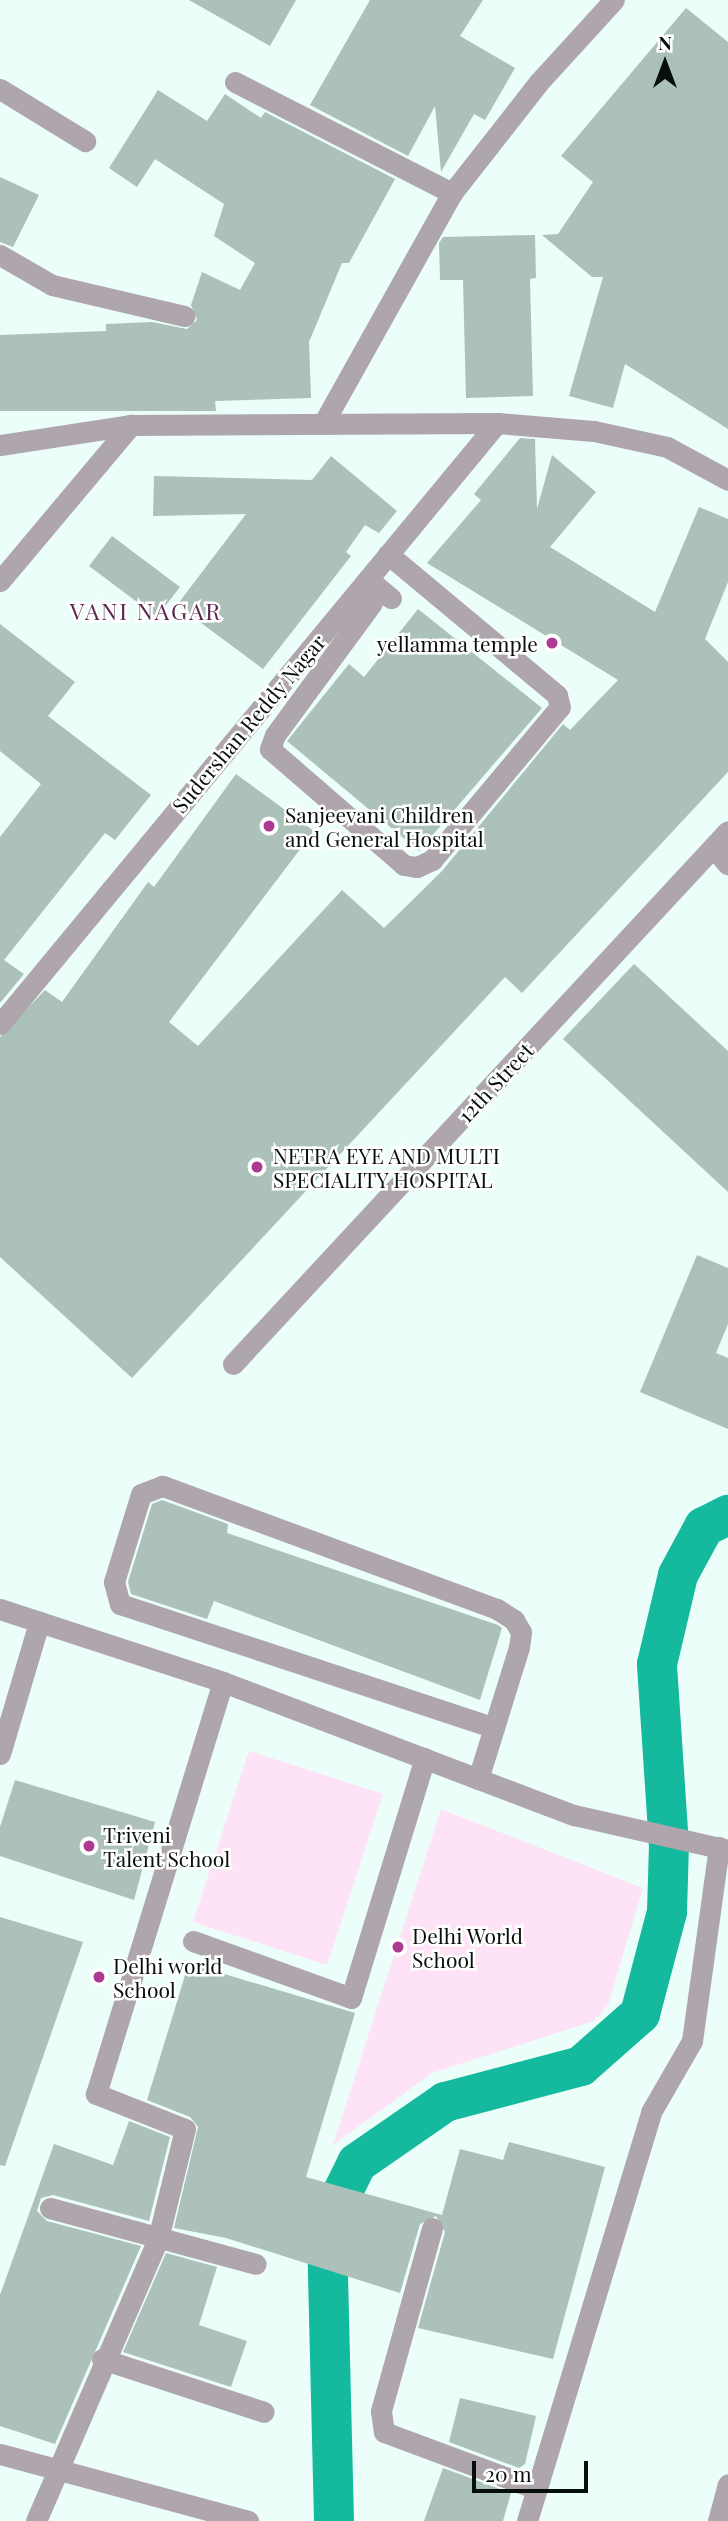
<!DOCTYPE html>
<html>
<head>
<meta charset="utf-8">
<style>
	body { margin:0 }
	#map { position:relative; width:728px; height:2521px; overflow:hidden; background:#ecfef9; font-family:"Playfair Display",serif }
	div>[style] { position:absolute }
	.green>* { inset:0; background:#fee2f5 }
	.canal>* { height:40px; margin:-20px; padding:0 20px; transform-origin:20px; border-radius:20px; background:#15ba9e }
	.building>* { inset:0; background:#abc1ba }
	.minor>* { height:21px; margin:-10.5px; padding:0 10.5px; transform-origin:10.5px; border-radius:10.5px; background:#aea6ac }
	.dots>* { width:19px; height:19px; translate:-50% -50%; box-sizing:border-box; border:4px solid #fff; border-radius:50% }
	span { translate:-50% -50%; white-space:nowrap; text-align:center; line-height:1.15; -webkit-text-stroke:5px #fff; paint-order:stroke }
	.poi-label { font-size:21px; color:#070f0d }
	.right { translate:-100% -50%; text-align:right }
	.left { translate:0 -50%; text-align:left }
	.street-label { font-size:21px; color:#070f0d }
	.neighbourhood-label { font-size:23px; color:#5d254f; letter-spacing:2px }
	.north { position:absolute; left:630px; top:28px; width:70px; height:70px; -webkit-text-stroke:5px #fff; paint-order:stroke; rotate:0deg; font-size:19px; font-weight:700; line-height:28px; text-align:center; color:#070f0d }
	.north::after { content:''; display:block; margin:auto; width:24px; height:32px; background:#070f0d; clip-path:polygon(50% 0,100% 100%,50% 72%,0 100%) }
	.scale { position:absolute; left:472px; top:2461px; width:116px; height:32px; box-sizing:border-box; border:4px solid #070f0d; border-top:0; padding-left:9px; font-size:21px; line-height:24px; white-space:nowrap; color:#070f0d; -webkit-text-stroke:5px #fff; paint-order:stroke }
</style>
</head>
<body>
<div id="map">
	<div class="green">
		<i style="clip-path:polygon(249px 1751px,383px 1794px,327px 1965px,193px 1922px)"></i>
		<i style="clip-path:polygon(441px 1809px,643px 1888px,608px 2005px,594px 2021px,432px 2073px,333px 2145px)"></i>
	</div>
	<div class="canal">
		<i style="left:334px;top:2521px;width:297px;rotate:-91.4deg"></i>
		<i style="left:327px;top:2224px;width:68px;rotate:-63.8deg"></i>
		<i style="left:357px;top:2163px;width:107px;rotate:-34.7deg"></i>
		<i style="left:445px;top:2102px;width:141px;rotate:-14.8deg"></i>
		<i style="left:581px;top:2066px;width:79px;rotate:-41.4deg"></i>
		<i style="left:640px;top:2014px;width:106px;rotate:-75.2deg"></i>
		<i style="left:667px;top:1912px;width:66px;rotate:-88.3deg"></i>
		<i style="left:669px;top:1846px;width:182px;rotate:-93.8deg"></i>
		<i style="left:657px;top:1664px;width:91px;rotate:-76.7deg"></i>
		<i style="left:678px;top:1575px;width:55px;rotate:-61.6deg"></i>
		<i style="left:704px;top:1527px;width:27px;rotate:-27deg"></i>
	</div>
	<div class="building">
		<i style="clip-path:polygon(189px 0,296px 0,270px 46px)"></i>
		<i style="clip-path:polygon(370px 0,483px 0,460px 36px,515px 68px,485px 120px,474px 114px,441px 172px,435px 106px,408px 156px,310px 105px)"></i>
		<i style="clip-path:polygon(686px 8px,728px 42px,728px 429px,625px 364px,613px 408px,569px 396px,603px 277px,592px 277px,542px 235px,558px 234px,593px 182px,561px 156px)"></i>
		<i style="clip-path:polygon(158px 90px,207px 121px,225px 94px,261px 118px,265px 112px,395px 179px,349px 263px,342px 263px,309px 342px,311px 398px,215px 401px,216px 411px,0 411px,0 335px,106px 331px,106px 324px,152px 322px,187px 329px,197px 320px,191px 305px,202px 272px,240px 290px,255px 263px,214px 236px,224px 204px,155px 159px,137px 187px,109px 168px)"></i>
		<i style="clip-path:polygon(0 177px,39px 195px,13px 247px,0 242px)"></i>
		<i style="clip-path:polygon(535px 235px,536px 278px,530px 279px,533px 396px,466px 398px,463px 280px,440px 280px,439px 243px,443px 237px)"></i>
		<i style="clip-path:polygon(520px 438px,535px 439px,537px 509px,552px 455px,596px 492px,550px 547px,655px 612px,699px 507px,728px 519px,728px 582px,705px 639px,728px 662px,728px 772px,522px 993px,505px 977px,132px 1378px,0 1257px,0 1037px,45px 990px,62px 1002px,148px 882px,154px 887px,236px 774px,314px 831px,169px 1022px,198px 1046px,342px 890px,384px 928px,442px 871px,563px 724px,570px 730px,618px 680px,427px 563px,481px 500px,474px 494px)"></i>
		<i style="clip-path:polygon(331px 456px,397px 511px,379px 533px,365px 525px,346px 552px,351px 556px,263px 669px,177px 605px,246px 514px,153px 516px,154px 476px,312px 480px)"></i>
		<i style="clip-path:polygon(112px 536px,180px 587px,157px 617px,89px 566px)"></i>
		<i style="clip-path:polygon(418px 609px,542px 708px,419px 851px,287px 741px,349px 664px,364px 677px)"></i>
		<i style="clip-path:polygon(0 624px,75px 682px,48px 716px,151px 795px,115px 840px,105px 833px,4px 960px,24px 974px,0 1003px,0 837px,41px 784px,0 751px)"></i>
		<i style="clip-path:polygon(634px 964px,728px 1051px,728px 1192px,563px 1039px)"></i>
		<i style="clip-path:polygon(697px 1255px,728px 1268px,728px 1324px,716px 1353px,728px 1358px,728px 1429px,640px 1392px)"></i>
		<i style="clip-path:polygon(162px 1500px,228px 1524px,227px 1533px,498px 1625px,502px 1628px,480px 1700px,214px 1601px,207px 1619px,131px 1594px,128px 1582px,152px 1504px)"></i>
		<i style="clip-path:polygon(15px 1780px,155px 1822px,134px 1900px,0 1856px,0 1827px)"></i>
		<i style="clip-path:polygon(0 1917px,83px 1942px,5px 2166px,0 2165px)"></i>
		<i style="clip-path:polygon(201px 1967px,355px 2013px,306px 2177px,442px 2215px,460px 2149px,503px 2160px,509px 2142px,605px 2167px,553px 2359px,418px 2328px,445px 2232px,436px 2216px,420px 2224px,400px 2293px,226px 2238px,174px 2228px,198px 2127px,190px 2117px,147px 2100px,186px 1972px,198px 1975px)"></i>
		<i style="clip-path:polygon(129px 2121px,170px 2137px,149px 2221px,53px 2195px,41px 2198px,37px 2211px,47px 2221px,141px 2246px,55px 2444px,0 2426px,0 2295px,54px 2144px,113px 2165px)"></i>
		<i style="clip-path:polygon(166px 2253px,217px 2267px,199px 2325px,247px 2341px,231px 2387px,123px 2352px)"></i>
		<i style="clip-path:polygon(460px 2398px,536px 2416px,525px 2464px,519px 2468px,449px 2442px)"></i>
		<i style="clip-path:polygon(443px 2468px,511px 2493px,503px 2521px,424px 2521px)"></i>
	</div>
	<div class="minor">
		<i style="left:235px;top:82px;width:244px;rotate:27.1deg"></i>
		<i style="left:0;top:89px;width:100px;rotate:31.5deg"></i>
		<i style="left:0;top:255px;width:60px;rotate:30deg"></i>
		<i style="left:52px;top:285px;width:136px;rotate:13.2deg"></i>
		<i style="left:324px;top:422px;width:262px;rotate:-60.8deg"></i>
		<i style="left:452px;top:193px;width:141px;rotate:-51.9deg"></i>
		<i style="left:539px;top:82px;width:111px;rotate:-47.6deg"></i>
		<i style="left:0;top:445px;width:133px;rotate:-8.7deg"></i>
		<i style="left:131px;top:425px;width:366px;rotate:-0.3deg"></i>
		<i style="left:497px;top:423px;width:97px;rotate:4.7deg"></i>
		<i style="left:594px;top:431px;width:75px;rotate:12.4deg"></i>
		<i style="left:667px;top:447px;width:69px;rotate:28.4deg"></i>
		<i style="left:368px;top:579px;width:30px;rotate:40deg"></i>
		<i style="left:0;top:581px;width:204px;rotate:-50deg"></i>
		<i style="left:372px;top:603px;width:164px;rotate:126.3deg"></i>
		<i style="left:275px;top:735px;width:15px;rotate:110deg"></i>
		<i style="left:270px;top:749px;width:177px;rotate:40.9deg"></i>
		<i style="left:404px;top:865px;width:13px;rotate:9deg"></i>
		<i style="left:417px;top:867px;width:17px;rotate:-25deg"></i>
		<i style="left:432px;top:860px;width:199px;rotate:-50.1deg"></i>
		<i style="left:560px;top:707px;width:12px;rotate:-104deg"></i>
		<i style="left:557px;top:695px;width:220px;rotate:-140.2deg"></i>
		<i style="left:713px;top:847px;width:23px;rotate:50deg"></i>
		<i style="left:0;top:1024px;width:780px;rotate:-50.41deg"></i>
		<i style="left:233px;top:1364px;width:727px;rotate:-47.12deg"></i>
		<i style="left:0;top:1609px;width:235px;rotate:18.1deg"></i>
		<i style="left:223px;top:1682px;width:375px;rotate:20.8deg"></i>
		<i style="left:574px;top:1815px;width:158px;rotate:12.8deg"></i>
		<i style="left:0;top:1754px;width:138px;rotate:-73.5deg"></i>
		<i style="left:478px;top:1779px;width:138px;rotate:-72.7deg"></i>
		<i style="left:519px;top:1647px;width:15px;rotate:-82deg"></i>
		<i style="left:521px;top:1632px;width:14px;rotate:-120deg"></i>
		<i style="left:514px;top:1620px;width:20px;rotate:-147deg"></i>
		<i style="left:497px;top:1609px;width:357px;rotate:-159.8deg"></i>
		<i style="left:162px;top:1486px;width:22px;rotate:159deg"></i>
		<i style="left:141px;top:1494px;width:92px;rotate:107.1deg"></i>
		<i style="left:114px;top:1582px;width:23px;rotate:75deg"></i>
		<i style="left:120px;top:1604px;width:394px;rotate:18.3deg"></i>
		<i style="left:193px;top:1941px;width:168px;rotate:19.8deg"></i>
		<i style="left:351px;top:1998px;width:251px;rotate:-72.9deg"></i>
		<i style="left:50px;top:2208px;width:213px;rotate:15.2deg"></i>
		<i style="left:432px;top:2228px;width:190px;rotate:105.6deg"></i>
		<i style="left:381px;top:2411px;width:21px;rotate:82deg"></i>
		<i style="left:384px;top:2432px;width:163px;rotate:20.4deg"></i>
		<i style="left:102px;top:2359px;width:170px;rotate:18.1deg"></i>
		<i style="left:0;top:2454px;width:257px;rotate:15.1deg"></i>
		<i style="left:36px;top:2521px;width:307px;rotate:-66.6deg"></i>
		<i style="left:158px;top:2239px;width:113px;rotate:-76.2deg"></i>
		<i style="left:185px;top:2129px;width:96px;rotate:-158.5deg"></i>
		<i style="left:96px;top:2094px;width:431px;rotate:-72.9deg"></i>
		<i style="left:527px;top:2521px;width:427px;rotate:-73.1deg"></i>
		<i style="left:651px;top:2112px;width:82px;rotate:-60deg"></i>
		<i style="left:692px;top:2041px;width:196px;rotate:-82.1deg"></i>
		<i style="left:718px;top:2521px;width:38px;rotate:-75deg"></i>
	</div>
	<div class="dots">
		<i style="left:552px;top:643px;background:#ad3992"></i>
		<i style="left:269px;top:826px;background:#ad3992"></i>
		<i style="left:257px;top:1167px;background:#ad3992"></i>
		<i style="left:89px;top:1846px;background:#ad3992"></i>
		<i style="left:398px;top:1947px;background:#ad3992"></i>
		<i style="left:99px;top:1977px;background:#ad3992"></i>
	</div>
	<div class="poi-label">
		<span class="right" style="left:538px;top:643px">yellamma temple</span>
		<span class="left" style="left:285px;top:826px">Sanjeevani Children<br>and General Hospital</span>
		<span class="left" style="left:273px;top:1167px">NETRA EYE AND MULTI<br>SPECIALITY HOSPITAL</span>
		<span class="left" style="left:103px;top:1846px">Triveni<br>Talent School</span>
		<span class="left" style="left:412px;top:1947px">Delhi World<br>School</span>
		<span class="left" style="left:113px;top:1977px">Delhi world<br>School</span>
	</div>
	<div class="street-label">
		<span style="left:248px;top:723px;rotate:-50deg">Sudershan Reddy Nagar</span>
		<span style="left:495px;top:1082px;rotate:-47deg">12th Street</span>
	</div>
	<div class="neighbourhood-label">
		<span style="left:146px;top:611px">VANI NAGAR</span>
	</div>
	<div class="north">N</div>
	<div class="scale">20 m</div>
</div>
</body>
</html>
